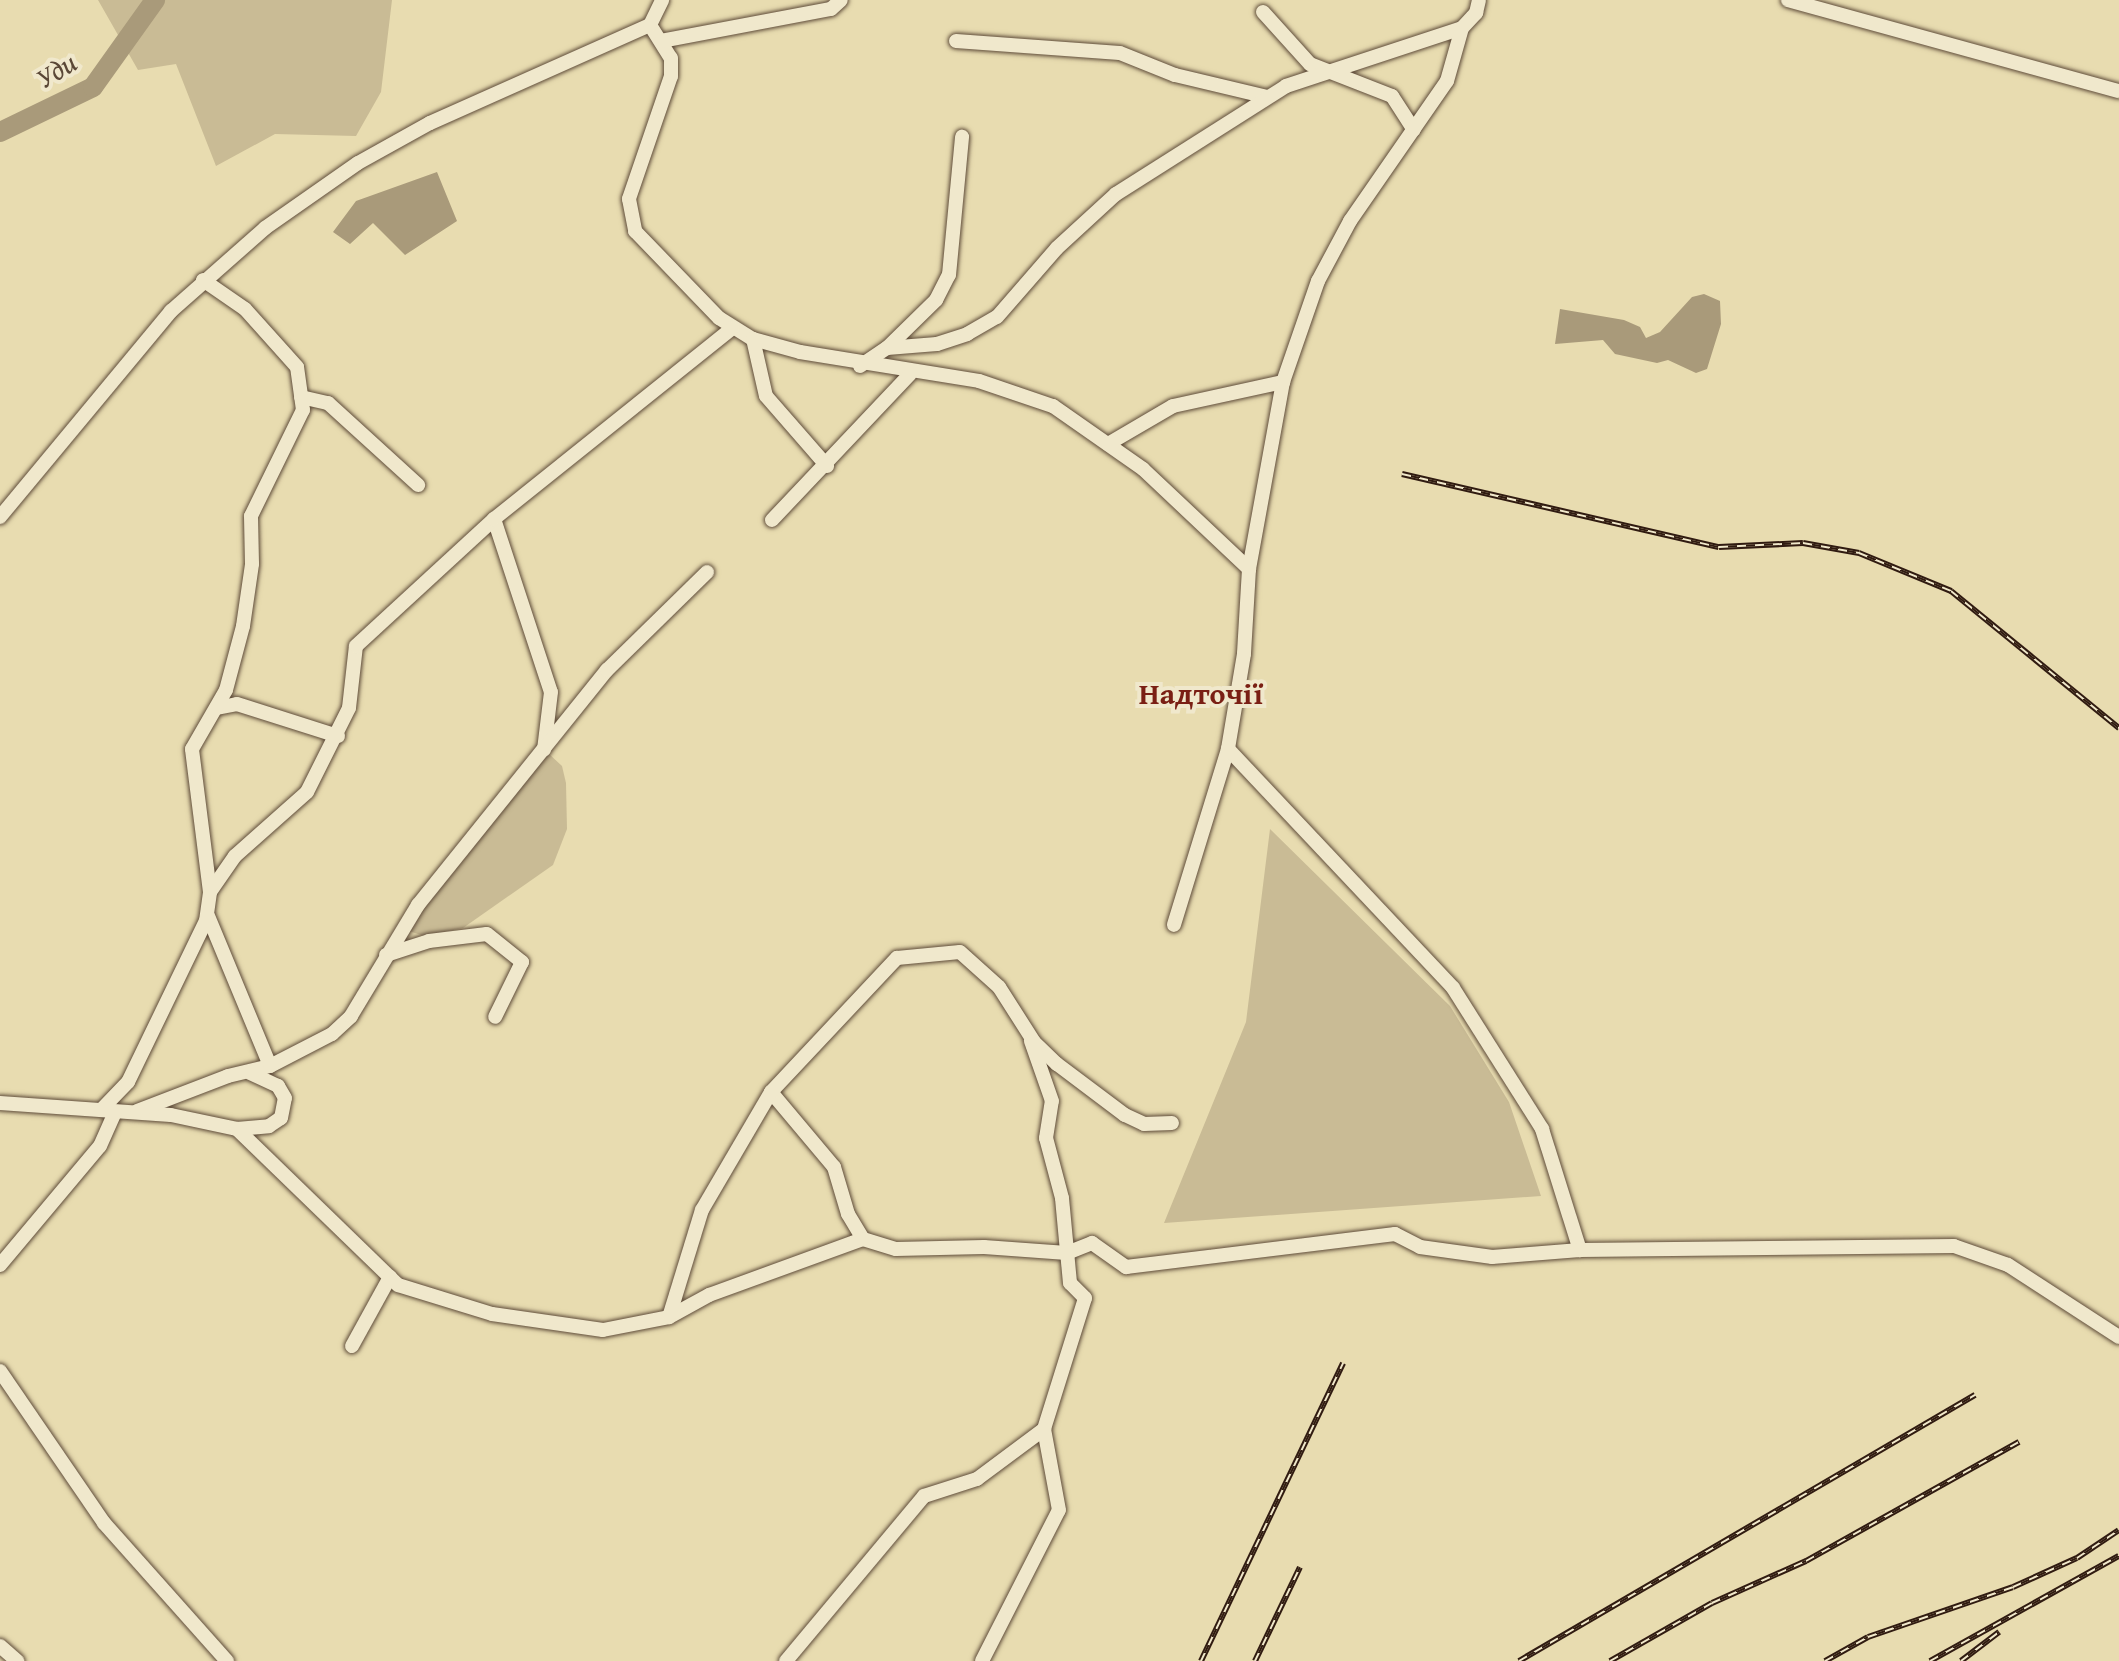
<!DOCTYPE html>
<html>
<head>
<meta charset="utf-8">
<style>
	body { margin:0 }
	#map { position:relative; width:2119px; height:1661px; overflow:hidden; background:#e8dcb0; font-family:"Gentium Book Plus",serif }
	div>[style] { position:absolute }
	.green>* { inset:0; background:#c9bb95 }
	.water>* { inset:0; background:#a99a7a }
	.river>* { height:20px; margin:-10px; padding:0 10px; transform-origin:10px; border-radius:10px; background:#a99a7a }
	.roads { filter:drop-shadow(0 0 2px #5e4b39) drop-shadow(0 0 2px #5e4b39) }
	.minor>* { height:14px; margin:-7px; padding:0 7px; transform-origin:7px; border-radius:7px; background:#f0e8cc }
	.rail>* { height:6px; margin-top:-3px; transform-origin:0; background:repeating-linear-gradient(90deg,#f0e8cc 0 9px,#301b11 0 18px); box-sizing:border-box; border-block:2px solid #301b11 }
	span { translate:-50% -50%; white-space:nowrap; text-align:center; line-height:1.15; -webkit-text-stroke:8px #f0e8cc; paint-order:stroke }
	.water-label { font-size:28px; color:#5a4736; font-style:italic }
	.quarter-label { font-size:30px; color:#7a1f14; font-weight:700 }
</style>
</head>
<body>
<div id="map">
	<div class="green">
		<i style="clip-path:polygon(98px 0,392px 0,381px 92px,356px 136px,275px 134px,216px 166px,176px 64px,138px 70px)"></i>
		<i style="clip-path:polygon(548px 753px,562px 766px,566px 783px,567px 829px,553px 865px,463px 928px,424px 936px,409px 931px,424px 898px)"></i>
		<i style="clip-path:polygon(1270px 829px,1450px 1006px,1509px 1102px,1541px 1196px,1164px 1223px,1246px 1022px)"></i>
	</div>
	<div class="water">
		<i style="clip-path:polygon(437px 172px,457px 221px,405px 255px,373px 223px,350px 244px,333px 232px,356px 201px)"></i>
		<i style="clip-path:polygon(1704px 294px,1720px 301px,1721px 324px,1707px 369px,1696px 373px,1668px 360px,1657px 363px,1615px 354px,1603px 340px,1555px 344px,1560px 309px,1624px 320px,1640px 327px,1646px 338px,1660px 332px,1692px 297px)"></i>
	</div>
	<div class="river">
		<i style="left:0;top:132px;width:103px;rotate:-25.8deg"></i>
		<i style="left:93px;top:87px;width:107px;rotate:-54.5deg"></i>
	</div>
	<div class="roads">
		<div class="minor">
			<i style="left:1788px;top:0;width:343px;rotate:15.4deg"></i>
			<i style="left:1263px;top:12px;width:70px;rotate:47.9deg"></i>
			<i style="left:1310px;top:64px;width:88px;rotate:21.3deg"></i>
			<i style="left:1392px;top:96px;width:40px;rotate:57.1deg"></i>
			<i style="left:650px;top:25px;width:39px;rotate:58deg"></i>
			<i style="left:671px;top:58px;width:18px;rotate:90deg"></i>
			<i style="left:671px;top:76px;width:130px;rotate:108.9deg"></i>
			<i style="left:629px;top:199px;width:33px;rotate:79deg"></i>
			<i style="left:635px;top:231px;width:121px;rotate:46deg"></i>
			<i style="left:719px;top:318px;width:40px;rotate:32deg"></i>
			<i style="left:753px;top:339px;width:49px;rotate:15.5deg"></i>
			<i style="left:800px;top:352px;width:181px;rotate:9.2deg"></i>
			<i style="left:979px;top:381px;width:78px;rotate:18.7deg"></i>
			<i style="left:1053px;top:406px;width:110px;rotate:35deg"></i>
			<i style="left:1143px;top:469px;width:146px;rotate:43.3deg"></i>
			<i style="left:1249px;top:569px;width:85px;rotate:93.4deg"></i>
			<i style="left:1244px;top:654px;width:96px;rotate:99.6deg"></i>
			<i style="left:1228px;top:749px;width:184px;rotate:107.1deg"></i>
			<i style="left:661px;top:41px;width:173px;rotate:-10.7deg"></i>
			<i style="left:831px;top:9px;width:13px;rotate:-42deg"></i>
			<i style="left:956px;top:41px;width:164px;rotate:4.2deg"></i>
			<i style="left:1120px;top:53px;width:59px;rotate:21.8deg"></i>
			<i style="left:1175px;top:75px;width:95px;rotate:13.4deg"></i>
			<i style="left:753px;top:339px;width:58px;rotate:77.2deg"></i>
			<i style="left:766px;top:396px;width:93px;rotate:48.9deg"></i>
			<i style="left:887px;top:348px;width:50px;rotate:-4.6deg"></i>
			<i style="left:937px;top:344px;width:32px;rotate:-18deg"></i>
			<i style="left:967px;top:334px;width:34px;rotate:-30deg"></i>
			<i style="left:997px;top:317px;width:91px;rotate:-49deg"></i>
			<i style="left:1057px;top:248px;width:80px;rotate:-42.5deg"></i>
			<i style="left:1116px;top:194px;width:201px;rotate:-32.4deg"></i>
			<i style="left:1286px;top:86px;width:185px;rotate:-18.2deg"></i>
			<i style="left:1462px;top:28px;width:21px;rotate:-47deg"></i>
			<i style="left:1476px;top:13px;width:13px;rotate:-77deg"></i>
			<i style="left:860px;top:366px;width:32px;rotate:-34deg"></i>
			<i style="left:887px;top:348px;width:69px;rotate:-44.4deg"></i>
			<i style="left:936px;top:300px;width:28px;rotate:-63deg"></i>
			<i style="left:949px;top:275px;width:139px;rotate:-84.6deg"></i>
			<i style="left:301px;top:397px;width:28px;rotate:13deg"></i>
			<i style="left:328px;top:403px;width:122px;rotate:42.3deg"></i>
			<i style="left:1108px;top:444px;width:75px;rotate:-30.3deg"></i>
			<i style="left:1173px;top:406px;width:113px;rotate:-12.3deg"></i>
			<i style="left:0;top:517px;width:268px;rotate:-50.3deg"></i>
			<i style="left:171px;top:311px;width:125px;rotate:-41.4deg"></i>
			<i style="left:265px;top:228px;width:113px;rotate:-35deg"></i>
			<i style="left:358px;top:163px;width:82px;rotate:-29.1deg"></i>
			<i style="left:430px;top:123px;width:241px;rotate:-24deg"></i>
			<i style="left:650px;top:25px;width:28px;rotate:-64deg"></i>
			<i style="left:494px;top:519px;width:182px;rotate:71.8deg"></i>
			<i style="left:551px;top:692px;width:58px;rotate:96.9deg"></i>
			<i style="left:772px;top:520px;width:201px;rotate:-46.6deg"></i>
			<i style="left:1249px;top:569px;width:190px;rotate:-79.7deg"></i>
			<i style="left:1283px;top:382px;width:107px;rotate:-70.9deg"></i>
			<i style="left:1318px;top:281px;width:68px;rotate:-61.9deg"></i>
			<i style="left:1350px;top:221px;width:170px;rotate:-55.3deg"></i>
			<i style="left:1447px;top:81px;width:55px;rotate:-74.2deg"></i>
			<i style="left:217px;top:708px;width:20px;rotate:-11deg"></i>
			<i style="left:237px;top:704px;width:106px;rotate:17.6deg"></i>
			<i style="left:1228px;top:749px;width:328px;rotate:46.7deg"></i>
			<i style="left:1453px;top:988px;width:167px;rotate:57.7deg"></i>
			<i style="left:1542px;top:1129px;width:127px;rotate:72.6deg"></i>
			<i style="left:1580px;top:1250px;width:374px;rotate:-0.6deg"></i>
			<i style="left:1954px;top:1246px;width:57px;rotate:19.4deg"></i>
			<i style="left:2008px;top:1265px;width:132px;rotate:33deg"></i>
			<i style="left:210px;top:892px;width:44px;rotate:-55.2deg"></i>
			<i style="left:235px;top:856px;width:96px;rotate:-41.6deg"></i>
			<i style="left:307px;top:792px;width:94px;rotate:-63.4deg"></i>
			<i style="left:349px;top:708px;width:62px;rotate:-83.6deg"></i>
			<i style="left:356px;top:646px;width:188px;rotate:-42.6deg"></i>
			<i style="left:494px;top:519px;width:305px;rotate:-38.7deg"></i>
			<i style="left:208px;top:916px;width:162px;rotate:67.5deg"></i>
			<i style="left:386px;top:955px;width:45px;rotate:-18deg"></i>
			<i style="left:429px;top:941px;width:58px;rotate:-6.9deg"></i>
			<i style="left:487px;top:934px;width:45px;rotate:38.7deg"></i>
			<i style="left:522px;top:962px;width:61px;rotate:116.1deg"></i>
			<i style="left:771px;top:1092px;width:98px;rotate:50deg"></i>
			<i style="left:834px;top:1167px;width:49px;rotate:73.4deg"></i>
			<i style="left:848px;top:1214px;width:29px;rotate:59deg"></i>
			<i style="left:0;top:1103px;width:171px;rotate:4deg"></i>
			<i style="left:171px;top:1115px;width:67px;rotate:12deg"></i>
			<i style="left:237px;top:1129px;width:32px;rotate:-5deg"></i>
			<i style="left:269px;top:1126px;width:14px;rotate:-34deg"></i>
			<i style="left:281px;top:1118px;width:20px;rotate:-79deg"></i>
			<i style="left:285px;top:1098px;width:14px;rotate:-120deg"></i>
			<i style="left:278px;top:1086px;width:31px;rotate:-155deg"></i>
			<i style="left:101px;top:1110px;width:39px;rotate:-46deg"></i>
			<i style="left:128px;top:1082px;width:179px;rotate:-64.2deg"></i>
			<i style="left:206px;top:921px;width:29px;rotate:-82deg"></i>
			<i style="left:210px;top:892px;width:144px;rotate:-97.2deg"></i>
			<i style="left:192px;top:749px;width:68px;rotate:-60deg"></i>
			<i style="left:226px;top:690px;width:66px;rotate:-75.1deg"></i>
			<i style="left:243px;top:626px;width:63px;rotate:-81.7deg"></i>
			<i style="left:252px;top:564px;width:48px;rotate:-91.2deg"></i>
			<i style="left:251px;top:516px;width:118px;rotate:-63.9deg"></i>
			<i style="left:303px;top:410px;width:43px;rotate:-97.9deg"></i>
			<i style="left:297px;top:367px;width:78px;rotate:-131.9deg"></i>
			<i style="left:245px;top:309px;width:51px;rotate:-145.4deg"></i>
			<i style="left:137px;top:1111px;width:97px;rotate:-21deg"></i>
			<i style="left:228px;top:1076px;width:43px;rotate:-13.4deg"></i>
			<i style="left:270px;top:1066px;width:70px;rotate:-27.3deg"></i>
			<i style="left:332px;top:1034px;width:26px;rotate:-43deg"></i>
			<i style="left:351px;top:1016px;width:130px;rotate:-58.9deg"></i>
			<i style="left:418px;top:905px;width:302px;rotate:-51.2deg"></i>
			<i style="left:607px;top:670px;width:140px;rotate:-44.4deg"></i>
			<i style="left:237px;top:1129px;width:224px;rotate:44.1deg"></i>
			<i style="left:398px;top:1285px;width:98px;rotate:17.1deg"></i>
			<i style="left:492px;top:1314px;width:112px;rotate:8.2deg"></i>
			<i style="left:603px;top:1330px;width:67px;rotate:-11.1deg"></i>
			<i style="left:669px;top:1317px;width:46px;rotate:-28.8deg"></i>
			<i style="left:709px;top:1295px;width:164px;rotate:-20deg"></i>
			<i style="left:863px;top:1239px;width:34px;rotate:17deg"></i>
			<i style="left:896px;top:1249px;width:88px;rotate:-1.3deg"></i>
			<i style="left:984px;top:1247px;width:83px;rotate:4.1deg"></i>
			<i style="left:1067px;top:1253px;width:27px;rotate:-22deg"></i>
			<i style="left:1092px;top:1243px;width:42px;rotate:35.2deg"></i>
			<i style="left:1126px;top:1267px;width:271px;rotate:-7deg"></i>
			<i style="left:1395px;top:1234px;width:28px;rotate:27deg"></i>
			<i style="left:1420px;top:1247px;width:73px;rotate:7.9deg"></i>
			<i style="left:1492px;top:1257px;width:88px;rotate:-4.5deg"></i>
			<i style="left:0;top:1265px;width:155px;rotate:-50deg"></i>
			<i style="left:100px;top:1146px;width:37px;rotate:-66deg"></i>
			<i style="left:669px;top:1317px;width:112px;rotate:-72.9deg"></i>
			<i style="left:702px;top:1210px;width:137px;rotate:-59.7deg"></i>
			<i style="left:771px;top:1092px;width:184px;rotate:-46.8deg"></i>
			<i style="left:897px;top:958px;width:63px;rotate:-5.4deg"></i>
			<i style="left:960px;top:952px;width:52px;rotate:41.9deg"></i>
			<i style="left:999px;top:987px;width:65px;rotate:57.5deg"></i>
			<i style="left:1034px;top:1042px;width:32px;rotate:44deg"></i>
			<i style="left:1057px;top:1064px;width:85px;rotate:36.9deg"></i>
			<i style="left:1125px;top:1115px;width:21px;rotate:25deg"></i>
			<i style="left:1144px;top:1124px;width:28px;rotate:-2deg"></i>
			<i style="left:352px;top:1346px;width:79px;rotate:-61.2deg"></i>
			<i style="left:0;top:1371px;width:184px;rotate:55.6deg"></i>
			<i style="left:104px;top:1523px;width:185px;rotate:48.3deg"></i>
			<i style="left:0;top:1646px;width:23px;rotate:41deg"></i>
			<i style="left:786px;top:1661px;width:215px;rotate:-50.1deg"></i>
			<i style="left:924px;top:1496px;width:56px;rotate:-17.8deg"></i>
			<i style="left:977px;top:1479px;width:84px;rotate:-36.7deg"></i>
			<i style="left:1044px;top:1429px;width:137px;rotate:-72.6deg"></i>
			<i style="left:1085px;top:1298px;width:21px;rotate:-135deg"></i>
			<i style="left:1070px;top:1283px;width:85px;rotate:-95.4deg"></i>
			<i style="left:1062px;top:1198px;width:62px;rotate:-104.9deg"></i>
			<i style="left:1046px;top:1138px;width:37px;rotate:-81deg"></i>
			<i style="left:1052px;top:1101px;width:64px;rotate:-109.3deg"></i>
			<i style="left:982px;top:1661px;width:169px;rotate:-63deg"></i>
			<i style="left:1059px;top:1510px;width:82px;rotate:-100.5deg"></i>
		</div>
	</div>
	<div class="rail">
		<i style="left:1402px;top:474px;width:325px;rotate:13deg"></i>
		<i style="left:1719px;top:547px;width:84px;rotate:-2.7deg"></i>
		<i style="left:1803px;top:543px;width:57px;rotate:10.1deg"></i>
		<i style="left:1859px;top:553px;width:100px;rotate:22.4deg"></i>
		<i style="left:1951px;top:591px;width:217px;rotate:39.2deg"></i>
		<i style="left:1201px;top:1661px;width:330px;rotate:-64.5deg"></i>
		<i style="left:1255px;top:1661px;width:104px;rotate:-64.4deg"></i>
		<i style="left:1519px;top:1661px;width:528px;rotate:-30.26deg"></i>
		<i style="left:1610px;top:1661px;width:117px;rotate:-29.6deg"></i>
		<i style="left:1712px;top:1603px;width:103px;rotate:-24.1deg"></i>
		<i style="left:1806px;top:1561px;width:244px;rotate:-29.2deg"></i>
		<i style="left:1825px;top:1661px;width:49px;rotate:-29.2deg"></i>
		<i style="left:1868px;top:1637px;width:153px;rotate:-19deg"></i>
		<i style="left:2013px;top:1587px;width:70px;rotate:-24.4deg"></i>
		<i style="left:2077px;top:1558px;width:50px;rotate:-33.7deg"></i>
		<i style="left:1930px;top:1661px;width:216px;rotate:-29.1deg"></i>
		<i style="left:1961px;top:1661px;width:48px;rotate:-37.3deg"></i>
	</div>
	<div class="water-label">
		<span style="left:56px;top:70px;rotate:-31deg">Уди</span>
	</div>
	<div class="quarter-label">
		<span style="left:1201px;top:693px">Надточії</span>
	</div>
</div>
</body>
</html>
